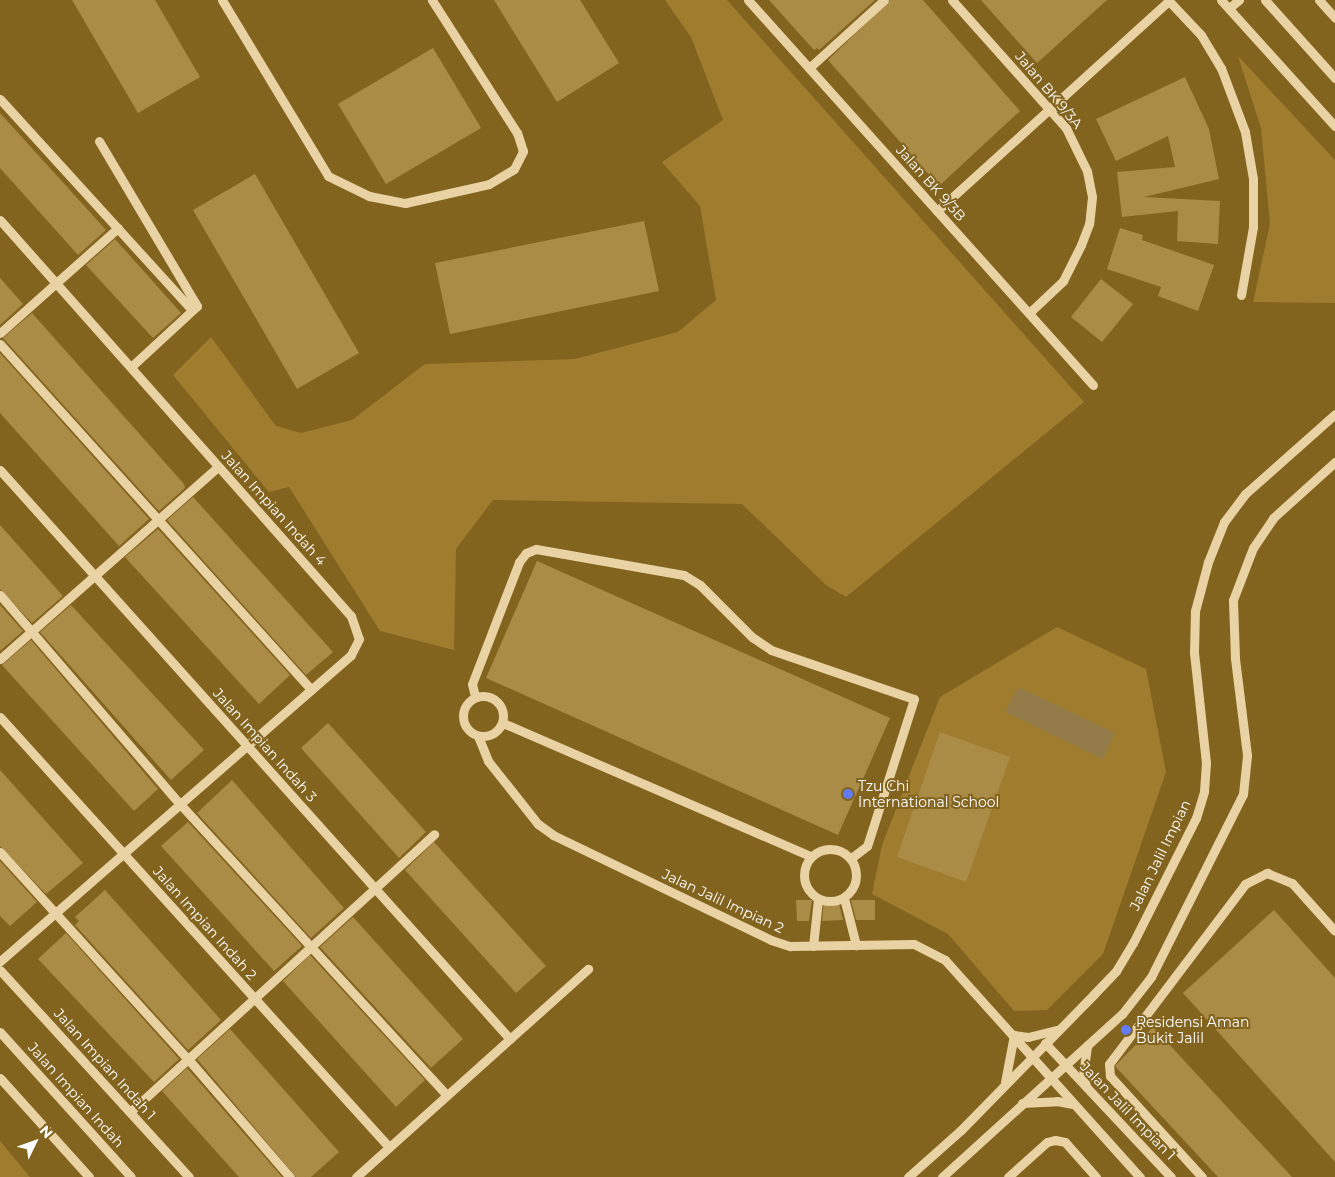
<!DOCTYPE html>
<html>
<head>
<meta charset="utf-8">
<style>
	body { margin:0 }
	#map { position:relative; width:1335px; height:1177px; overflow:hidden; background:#83641f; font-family:Montserrat,sans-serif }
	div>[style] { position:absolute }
	.green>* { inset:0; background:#9f7c2e }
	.water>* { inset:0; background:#937c4a }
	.building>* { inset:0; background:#ab8c47 }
	.minor>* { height:9px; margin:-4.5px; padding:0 4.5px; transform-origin:4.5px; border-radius:4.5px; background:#e9d3a5 }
	.minor>.ring { margin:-4.5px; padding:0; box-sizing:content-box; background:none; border:9px solid #e9d3a5; border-radius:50% }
	.dots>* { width:14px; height:14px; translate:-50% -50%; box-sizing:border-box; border:2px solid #83641f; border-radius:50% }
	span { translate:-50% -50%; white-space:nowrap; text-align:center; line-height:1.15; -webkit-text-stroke:4px #83641f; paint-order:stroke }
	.street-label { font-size:14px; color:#fff }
	.poi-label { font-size:14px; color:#fff }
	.left { translate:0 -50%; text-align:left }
	.north { position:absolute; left:10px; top:1117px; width:50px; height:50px; -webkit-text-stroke:4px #83641f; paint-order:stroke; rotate:48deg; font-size:14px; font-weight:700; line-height:20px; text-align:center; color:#fff }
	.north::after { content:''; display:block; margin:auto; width:18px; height:22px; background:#fff; clip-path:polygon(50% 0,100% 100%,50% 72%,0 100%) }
</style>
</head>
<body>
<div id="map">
	<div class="green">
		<i style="clip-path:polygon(665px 0,727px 0,1084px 402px,846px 597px,826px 585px,742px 504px,493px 500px,456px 549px,454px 650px,380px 631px,289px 487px,269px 492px,173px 375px,211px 337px,276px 426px,301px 433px,352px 420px,425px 364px,575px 359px,678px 332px,716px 300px,700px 206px,662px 162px,723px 120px,691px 37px)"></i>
		<i style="clip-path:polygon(1238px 56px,1335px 160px,1335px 303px,1253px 302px,1270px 224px,1261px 128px)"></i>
		<i style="clip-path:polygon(1057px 627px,1146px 669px,1166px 772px,1103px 954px,1047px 1010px,1014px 1011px,948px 934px,872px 894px,882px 845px,940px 697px)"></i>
		<i style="clip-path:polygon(0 1141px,30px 1177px,0 1177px)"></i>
	</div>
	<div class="water">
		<i style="clip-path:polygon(1018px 687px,1115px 733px,1103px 759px,1005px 712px)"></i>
	</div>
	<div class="building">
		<i style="clip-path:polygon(72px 0,155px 0,200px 77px,138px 113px)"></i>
		<i style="clip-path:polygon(494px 0,580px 0,619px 63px,557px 102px)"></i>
		<i style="clip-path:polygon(769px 0,875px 0,819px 50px,817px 48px,814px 50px)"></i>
		<i style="clip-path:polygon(890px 0,923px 0,1020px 111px,939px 186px,828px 60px)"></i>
		<i style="clip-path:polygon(981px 0,1107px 0,1037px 63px)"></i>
		<i style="clip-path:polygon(433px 48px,481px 128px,386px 184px,338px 104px)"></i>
		<i style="clip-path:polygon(1185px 77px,1209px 129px,1219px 179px,1144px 197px,1220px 201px,1218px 244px,1177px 241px,1178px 211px,1122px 217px,1117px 172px,1175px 167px,1168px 136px,1116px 161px,1096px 119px)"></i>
		<i style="clip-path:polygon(0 113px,106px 230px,78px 255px,0 168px)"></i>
		<i style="clip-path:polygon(255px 174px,359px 353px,297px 389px,193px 210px)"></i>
		<i style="clip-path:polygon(644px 221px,659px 291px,450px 334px,435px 263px)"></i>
		<i style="clip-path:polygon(1120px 228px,1143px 235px,1142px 240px,1214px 265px,1198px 311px,1158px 296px,1161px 287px,1107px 269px)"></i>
		<i style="clip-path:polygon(115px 239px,181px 313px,153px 338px,86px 265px)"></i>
		<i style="clip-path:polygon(0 278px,23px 304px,0 325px)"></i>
		<i style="clip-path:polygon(1101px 279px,1133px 304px,1102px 342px,1071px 317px)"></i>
		<i style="clip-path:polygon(32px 313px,184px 484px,185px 488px,159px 511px,3px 338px)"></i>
		<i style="clip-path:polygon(0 353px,149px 519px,119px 546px,0 413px)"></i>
		<i style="clip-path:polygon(193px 497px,333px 652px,306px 675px,167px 520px)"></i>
		<i style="clip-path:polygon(0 525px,63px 596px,32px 623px,0 589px)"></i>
		<i style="clip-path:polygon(158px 529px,290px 675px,259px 704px,125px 557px)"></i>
		<i style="clip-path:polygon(537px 561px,890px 718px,838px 835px,486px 678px)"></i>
		<i style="clip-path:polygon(0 605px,23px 631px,0 651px)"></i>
		<i style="clip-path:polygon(71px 605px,204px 750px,171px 780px,40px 632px)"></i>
		<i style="clip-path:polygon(31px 640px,158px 789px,134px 811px,2px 665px)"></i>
		<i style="clip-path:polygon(328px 723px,426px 832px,399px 858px,301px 748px)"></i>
		<i style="clip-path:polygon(940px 732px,1010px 757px,966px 882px,897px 857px)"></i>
		<i style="clip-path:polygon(0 770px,83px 863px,46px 894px,0 846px)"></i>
		<i style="clip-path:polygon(232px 780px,344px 908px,311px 938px,197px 813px)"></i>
		<i style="clip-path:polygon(188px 822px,302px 946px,274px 971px,161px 846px)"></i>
		<i style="clip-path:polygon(434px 842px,546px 966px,516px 993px,405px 870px)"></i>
		<i style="clip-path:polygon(0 861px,37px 902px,10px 926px,0 916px)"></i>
		<i style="clip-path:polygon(105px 890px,221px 1020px,188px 1050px,75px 925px,79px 921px,75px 917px)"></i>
		<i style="clip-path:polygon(796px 900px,812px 900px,809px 921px,797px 921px)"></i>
		<i style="clip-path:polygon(824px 900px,838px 900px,843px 920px,822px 921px)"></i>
		<i style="clip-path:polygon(851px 900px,875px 900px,875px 920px,856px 920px)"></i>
		<i style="clip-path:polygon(1274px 910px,1335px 978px,1335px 1162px,1183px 993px)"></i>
		<i style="clip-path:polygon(353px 917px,463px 1039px,431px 1068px,320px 947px)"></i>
		<i style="clip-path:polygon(66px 933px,179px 1059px,154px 1082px,38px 959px)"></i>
		<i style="clip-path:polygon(310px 955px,425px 1080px,396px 1107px,283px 981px)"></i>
		<i style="clip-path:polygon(1153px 1027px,1292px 1177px,1218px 1177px,1115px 1066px)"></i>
		<i style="clip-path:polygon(230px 1029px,339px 1152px,311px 1177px,296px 1177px,197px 1059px)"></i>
		<i style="clip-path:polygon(187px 1068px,282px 1177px,239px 1177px,162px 1091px)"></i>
	</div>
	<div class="minor">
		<i style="left:222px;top:0;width:205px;rotate:58.9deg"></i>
		<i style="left:328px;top:176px;width:46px;rotate:26deg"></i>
		<i style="left:369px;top:196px;width:37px;rotate:11deg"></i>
		<i style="left:405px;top:203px;width:86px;rotate:-12.7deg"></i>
		<i style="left:489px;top:184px;width:29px;rotate:-31deg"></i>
		<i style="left:514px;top:169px;width:20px;rotate:-63deg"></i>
		<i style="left:523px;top:151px;width:19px;rotate:-108deg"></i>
		<i style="left:517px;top:133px;width:158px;rotate:-122.6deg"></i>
		<i style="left:748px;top:0;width:517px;rotate:48.14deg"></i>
		<i style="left:952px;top:0;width:171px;rotate:48.3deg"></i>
		<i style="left:1066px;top:128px;width:48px;rotate:64deg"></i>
		<i style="left:1087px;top:171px;width:26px;rotate:79deg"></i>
		<i style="left:1092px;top:197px;width:27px;rotate:96deg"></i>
		<i style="left:1089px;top:224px;width:22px;rotate:111deg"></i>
		<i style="left:1081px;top:245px;width:40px;rotate:116.6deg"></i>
		<i style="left:1063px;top:281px;width:47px;rotate:136.7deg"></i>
		<i style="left:1168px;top:0;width:48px;rotate:46.7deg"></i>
		<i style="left:1201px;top:35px;width:39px;rotate:59deg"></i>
		<i style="left:1221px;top:68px;width:68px;rotate:69.4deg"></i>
		<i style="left:1245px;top:132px;width:48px;rotate:80.3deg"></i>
		<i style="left:1253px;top:179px;width:48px;rotate:90deg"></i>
		<i style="left:1253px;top:227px;width:69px;rotate:100deg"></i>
		<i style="left:1221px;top:0;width:170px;rotate:47.9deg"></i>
		<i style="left:1265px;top:0;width:105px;rotate:48.1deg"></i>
		<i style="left:1319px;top:0;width:24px;rotate:48deg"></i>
		<i style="left:1229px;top:8px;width:13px;rotate:-39deg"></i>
		<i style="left:809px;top:68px;width:101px;rotate:-42.2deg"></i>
		<i style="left:0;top:99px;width:285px;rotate:47.7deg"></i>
		<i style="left:99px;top:141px;width:192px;rotate:59.3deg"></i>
		<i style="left:197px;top:306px;width:90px;rotate:137.3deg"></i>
		<i style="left:937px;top:211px;width:313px;rotate:-42.2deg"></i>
		<i style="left:0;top:220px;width:529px;rotate:48.45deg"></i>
		<i style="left:351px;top:616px;width:24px;rotate:71deg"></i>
		<i style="left:359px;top:639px;width:18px;rotate:117deg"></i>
		<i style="left:351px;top:655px;width:466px;rotate:138.9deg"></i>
		<i style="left:0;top:333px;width:158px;rotate:-41.7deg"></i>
		<i style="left:0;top:344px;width:465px;rotate:48deg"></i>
		<i style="left:0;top:470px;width:764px;rotate:48.13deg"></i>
		<i style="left:0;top:595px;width:276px;rotate:49.3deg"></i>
		<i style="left:180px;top:804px;width:395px;rotate:47.5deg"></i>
		<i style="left:0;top:659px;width:290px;rotate:-41.4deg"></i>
		<i class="ring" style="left:463px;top:696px;width:31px;height:31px"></i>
		<i style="left:475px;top:696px;width:12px;rotate:-104deg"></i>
		<i style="left:472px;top:684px;width:131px;rotate:-68.9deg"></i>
		<i style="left:519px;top:562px;width:11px;rotate:-52deg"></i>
		<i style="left:526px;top:553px;width:11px;rotate:-22deg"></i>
		<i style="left:536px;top:549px;width:150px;rotate:10deg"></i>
		<i style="left:684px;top:575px;width:19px;rotate:32deg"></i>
		<i style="left:700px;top:585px;width:74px;rotate:45deg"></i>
		<i style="left:752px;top:637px;width:23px;rotate:34deg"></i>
		<i style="left:771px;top:650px;width:151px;rotate:18.9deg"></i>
		<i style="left:914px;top:699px;width:154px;rotate:107.7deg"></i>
		<i style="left:867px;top:846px;width:20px;rotate:143deg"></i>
		<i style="left:0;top:717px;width:580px;rotate:47.87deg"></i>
		<i style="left:503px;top:723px;width:335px;rotate:23.4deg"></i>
		<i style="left:478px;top:736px;width:27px;rotate:68deg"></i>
		<i style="left:488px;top:761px;width:80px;rotate:51.6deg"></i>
		<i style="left:538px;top:824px;width:19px;rotate:36deg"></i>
		<i style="left:553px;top:835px;width:242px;rotate:25.7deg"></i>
		<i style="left:771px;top:940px;width:20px;rotate:18deg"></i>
		<i style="left:790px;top:946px;width:124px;rotate:-0.9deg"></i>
		<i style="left:914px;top:944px;width:35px;rotate:27deg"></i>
		<i style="left:945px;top:960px;width:292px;rotate:48.1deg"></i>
		<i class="ring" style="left:804px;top:849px;width:43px;height:43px"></i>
		<i style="left:0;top:852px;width:280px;rotate:47.8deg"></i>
		<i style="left:188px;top:1059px;width:156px;rotate:49.2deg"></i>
		<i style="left:844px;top:898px;width:49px;rotate:75.7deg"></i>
		<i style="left:813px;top:946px;width:47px;rotate:-83.9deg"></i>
		<i style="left:0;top:970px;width:280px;rotate:47.6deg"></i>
		<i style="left:0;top:1032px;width:195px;rotate:47.9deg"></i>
		<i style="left:1045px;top:1043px;width:184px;rotate:46.8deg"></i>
		<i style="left:0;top:1078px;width:133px;rotate:48deg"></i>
		<i style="left:1005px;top:1082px;width:48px;rotate:-79.2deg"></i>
		<i style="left:1014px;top:1035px;width:14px;rotate:8deg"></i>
		<i style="left:1028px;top:1037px;width:30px;rotate:-14deg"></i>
		<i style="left:1086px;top:1086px;width:11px;rotate:-105deg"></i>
		<i style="left:1083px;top:1075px;width:30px;rotate:-82deg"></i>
		<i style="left:1022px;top:1103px;width:35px;rotate:-3deg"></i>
		<i style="left:1057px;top:1101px;width:16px;rotate:11deg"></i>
		<i style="left:130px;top:1112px;width:412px;rotate:-42.4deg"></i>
		<i style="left:356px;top:1177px;width:312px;rotate:-41.9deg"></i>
		<i style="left:908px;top:1177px;width:71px;rotate:-41.6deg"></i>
		<i style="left:961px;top:1130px;width:190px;rotate:-45.6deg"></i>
		<i style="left:1094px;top:994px;width:32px;rotate:-46deg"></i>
		<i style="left:1116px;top:971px;width:33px;rotate:-59deg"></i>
		<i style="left:1133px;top:943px;width:140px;rotate:-63.3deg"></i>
		<i style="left:1196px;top:818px;width:28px;rotate:-73deg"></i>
		<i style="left:1204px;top:791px;width:28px;rotate:-86deg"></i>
		<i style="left:1206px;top:763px;width:112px;rotate:-96.2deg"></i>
		<i style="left:1194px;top:652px;width:41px;rotate:-88.6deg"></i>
		<i style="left:1195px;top:611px;width:51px;rotate:-75.1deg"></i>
		<i style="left:1208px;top:562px;width:43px;rotate:-68.2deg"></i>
		<i style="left:1224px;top:522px;width:35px;rotate:-53deg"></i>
		<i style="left:1245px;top:494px;width:120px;rotate:-41.6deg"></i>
		<i style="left:942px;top:1177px;width:243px;rotate:-42.2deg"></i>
		<i style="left:1122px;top:1014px;width:47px;rotate:-51.9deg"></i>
		<i style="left:1151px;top:977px;width:205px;rotate:-63.3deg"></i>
		<i style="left:1243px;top:794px;width:39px;rotate:-84deg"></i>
		<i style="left:1247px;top:755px;width:98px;rotate:-97.1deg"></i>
		<i style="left:1235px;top:658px;width:58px;rotate:-92deg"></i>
		<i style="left:1233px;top:600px;width:56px;rotate:-69deg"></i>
		<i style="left:1253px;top:548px;width:36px;rotate:-56deg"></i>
		<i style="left:1273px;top:518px;width:84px;rotate:-42.1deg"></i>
		<i style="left:1008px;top:1177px;width:52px;rotate:-41.9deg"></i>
		<i style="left:1047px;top:1142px;width:8px;rotate:-14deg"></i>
		<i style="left:1055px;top:1140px;width:10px;rotate:11deg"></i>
		<i style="left:1065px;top:1142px;width:47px;rotate:48.5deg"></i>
		<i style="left:1202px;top:1177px;width:137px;rotate:-132.3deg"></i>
		<i style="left:1110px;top:1076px;width:12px;rotate:-95deg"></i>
		<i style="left:1109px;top:1064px;width:226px;rotate:-52.9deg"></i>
		<i style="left:1245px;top:884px;width:25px;rotate:-27deg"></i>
		<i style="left:1267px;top:873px;width:27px;rotate:22deg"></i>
		<i style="left:1292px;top:883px;width:64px;rotate:48.1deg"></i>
	</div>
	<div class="dots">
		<i style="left:848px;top:794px;background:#647bf8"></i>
		<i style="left:1126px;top:1030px;background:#647bf8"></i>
	</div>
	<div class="street-label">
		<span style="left:1049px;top:90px;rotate:50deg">Jalan BK 9/3A</span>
		<span style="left:931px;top:183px;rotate:48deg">Jalan BK 9/3B</span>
		<span style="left:274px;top:508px;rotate:48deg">Jalan Impian Indah 4</span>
		<span style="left:265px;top:745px;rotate:48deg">Jalan Impian Indah 3</span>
		<span style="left:1160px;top:855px;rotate:-64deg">Jalan Jalil Impian</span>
		<span style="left:723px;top:901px;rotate:25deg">Jalan Jalil Impian 2</span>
		<span style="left:205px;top:923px;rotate:48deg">Jalan Impian Indah 2</span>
		<span style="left:105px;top:1064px;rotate:48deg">Jalan Impian Indah 1</span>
		<span style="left:76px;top:1095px;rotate:48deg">Jalan Impian Indah</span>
		<span style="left:1128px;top:1111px;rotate:46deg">Jalan Jalil Impian 1</span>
	</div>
	<div class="poi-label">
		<span class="left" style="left:858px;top:794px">Tzu Chi<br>International School</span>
		<span class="left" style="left:1136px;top:1030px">Residensi Aman<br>Bukit Jalil</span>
	</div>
	<div class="north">N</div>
</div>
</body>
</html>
